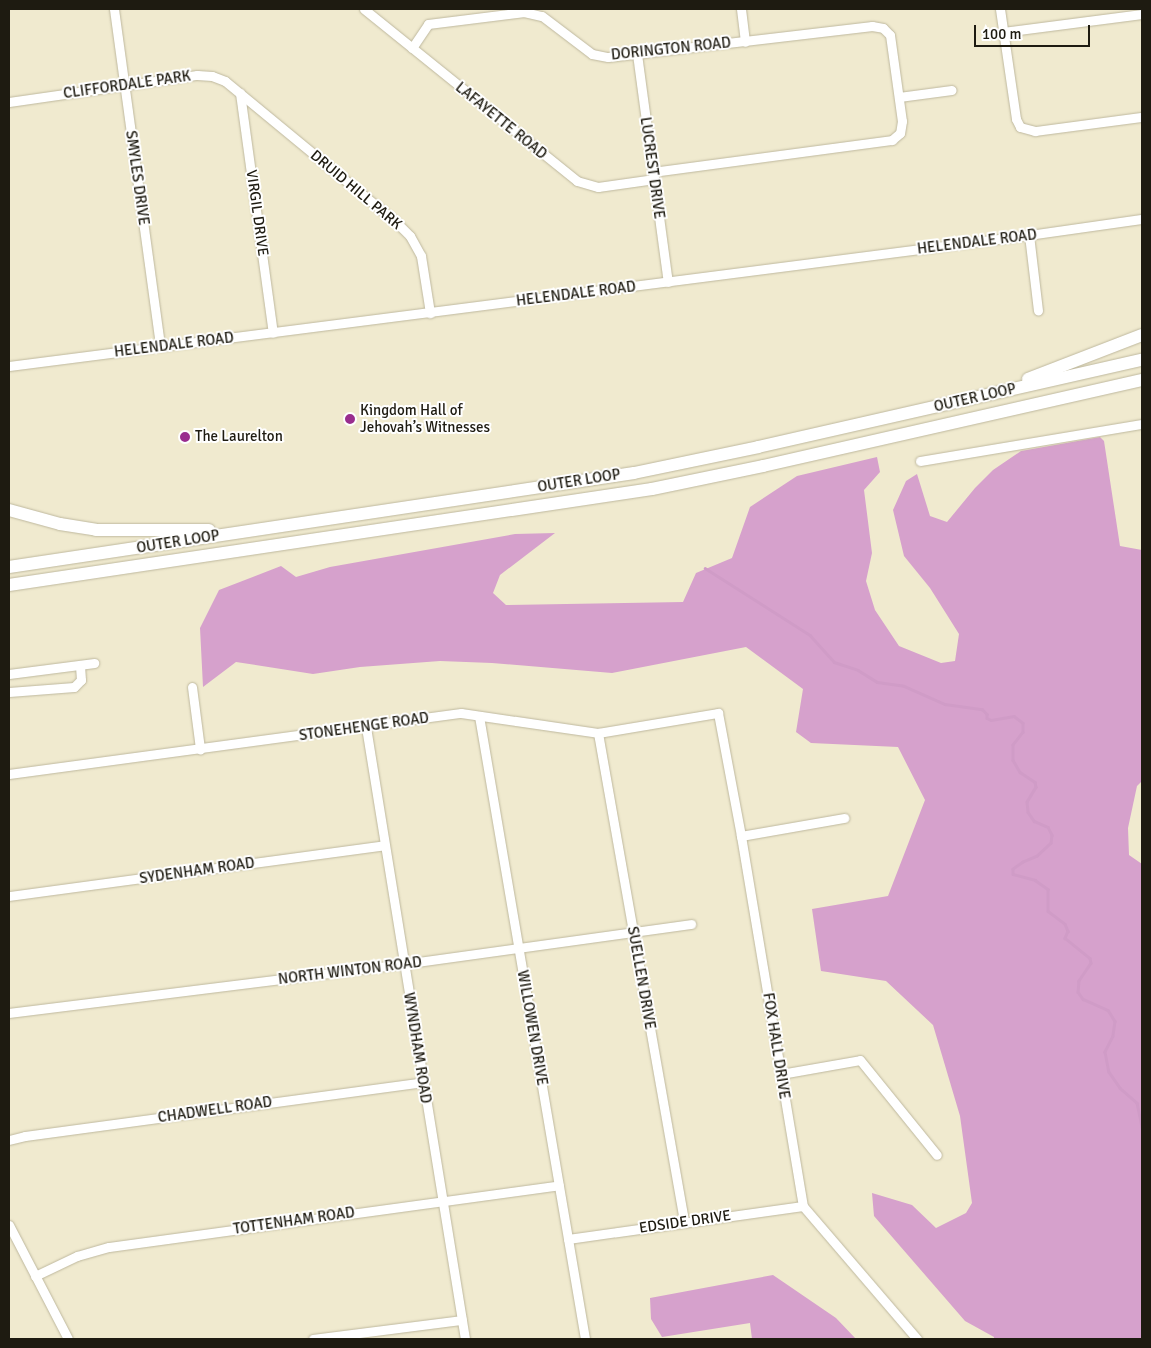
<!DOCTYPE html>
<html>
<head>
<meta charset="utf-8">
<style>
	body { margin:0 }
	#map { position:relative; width:1151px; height:1348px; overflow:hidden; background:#f0eacf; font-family:Signika,sans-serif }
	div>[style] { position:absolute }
	.forest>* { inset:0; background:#d6a1cc }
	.stream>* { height:2.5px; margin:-1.25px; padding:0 1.25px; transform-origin:1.25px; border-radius:1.25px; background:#d09cc7 }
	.roads { filter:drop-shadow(0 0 1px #beb89e) drop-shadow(0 0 1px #beb89e) }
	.minor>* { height:9px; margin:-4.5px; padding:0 4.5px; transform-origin:4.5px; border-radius:4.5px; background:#fff }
	.highway>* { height:12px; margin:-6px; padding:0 6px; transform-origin:6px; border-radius:6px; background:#fff }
	.dots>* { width:14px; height:14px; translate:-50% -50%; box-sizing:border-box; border:2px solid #fff; border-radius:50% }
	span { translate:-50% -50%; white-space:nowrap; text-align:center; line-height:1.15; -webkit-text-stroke:4px #fff; paint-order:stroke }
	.street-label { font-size:15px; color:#1e1b11 }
	.poi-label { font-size:15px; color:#1e1b11 }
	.left { translate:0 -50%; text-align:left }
	.frame { position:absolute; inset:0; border:10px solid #1e1b11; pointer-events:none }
	.scale { position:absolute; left:974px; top:25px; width:116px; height:22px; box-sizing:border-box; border:2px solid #1e1b11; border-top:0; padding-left:6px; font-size:15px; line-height:18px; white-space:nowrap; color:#1e1b11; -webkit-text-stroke:4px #fff; paint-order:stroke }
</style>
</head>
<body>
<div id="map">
	<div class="forest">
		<i style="clip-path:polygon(1100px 437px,1104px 441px,1120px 546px,1142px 550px,1142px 781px,1137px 786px,1128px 828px,1129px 855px,1142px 864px,1142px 1339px,994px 1339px,994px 1337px,965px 1321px,874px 1216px,872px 1193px,912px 1205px,936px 1228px,966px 1213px,972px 1203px,960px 1116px,933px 1025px,886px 981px,821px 971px,812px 909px,888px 896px,925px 800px,898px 747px,811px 743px,796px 732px,803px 689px,746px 647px,612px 673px,492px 663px,440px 661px,360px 667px,313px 674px,236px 662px,203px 687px,200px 628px,219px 590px,281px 566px,296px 577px,330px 567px,515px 534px,555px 533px,500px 575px,493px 593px,506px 605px,683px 602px,696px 573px,732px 558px,750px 507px,797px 476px,877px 457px,880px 472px,864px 490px,872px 553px,866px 581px,875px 610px,899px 646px,941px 663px,955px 661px,959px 634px,930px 588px,904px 556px,893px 510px,906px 481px,917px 474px,930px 516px,947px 522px,975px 488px,993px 470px,1021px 451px)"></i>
		<i style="clip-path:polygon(773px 1275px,836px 1318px,856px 1339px,752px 1339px,750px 1323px,662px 1337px,651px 1319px,650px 1298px)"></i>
	</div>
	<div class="stream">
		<i style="left:705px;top:568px;width:125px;rotate:32.5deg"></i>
		<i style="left:810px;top:635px;width:36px;rotate:48deg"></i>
		<i style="left:834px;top:662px;width:25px;rotate:18deg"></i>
		<i style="left:858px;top:670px;width:22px;rotate:32deg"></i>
		<i style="left:877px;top:682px;width:27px;rotate:8deg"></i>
		<i style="left:904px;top:686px;width:45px;rotate:23.7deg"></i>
		<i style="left:945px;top:704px;width:37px;rotate:8deg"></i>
		<i style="left:982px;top:709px;width:7px;rotate:45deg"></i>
		<i style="left:987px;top:714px;width:4px;rotate:90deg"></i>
		<i style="left:987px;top:718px;width:4px;rotate:27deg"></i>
		<i style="left:991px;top:720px;width:23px;rotate:-10deg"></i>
		<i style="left:1014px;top:716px;width:11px;rotate:38deg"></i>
		<i style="left:1023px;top:723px;width:9px;rotate:90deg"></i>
		<i style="left:1023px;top:732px;width:16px;rotate:128deg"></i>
		<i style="left:1013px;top:745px;width:15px;rotate:90deg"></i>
		<i style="left:1013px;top:760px;width:14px;rotate:60deg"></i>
		<i style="left:1020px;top:772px;width:18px;rotate:34deg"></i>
		<i style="left:1035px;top:782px;width:5px;rotate:79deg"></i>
		<i style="left:1036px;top:787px;width:17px;rotate:121deg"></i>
		<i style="left:1027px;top:802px;width:10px;rotate:84deg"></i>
		<i style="left:1028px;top:812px;width:11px;rotate:56deg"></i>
		<i style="left:1034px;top:821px;width:15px;rotate:23deg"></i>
		<i style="left:1048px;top:827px;width:9px;rotate:63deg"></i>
		<i style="left:1052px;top:835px;width:8px;rotate:97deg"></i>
		<i style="left:1051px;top:843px;width:19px;rotate:137deg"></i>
		<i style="left:1037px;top:856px;width:15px;rotate:157deg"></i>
		<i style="left:1023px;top:862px;width:12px;rotate:145deg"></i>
		<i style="left:1013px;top:869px;width:5px;rotate:90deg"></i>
		<i style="left:1013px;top:874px;width:23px;rotate:15deg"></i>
		<i style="left:1035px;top:880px;width:16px;rotate:35deg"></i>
		<i style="left:1048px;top:889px;width:22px;rotate:90deg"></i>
		<i style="left:1048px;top:911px;width:21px;rotate:37deg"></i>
		<i style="left:1065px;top:924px;width:8px;rotate:67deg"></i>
		<i style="left:1068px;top:931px;width:8px;rotate:113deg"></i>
		<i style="left:1065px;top:938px;width:32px;rotate:39deg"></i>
		<i style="left:1090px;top:958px;width:5px;rotate:79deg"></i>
		<i style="left:1091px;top:963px;width:22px;rotate:124deg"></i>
		<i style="left:1079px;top:981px;width:11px;rotate:95deg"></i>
		<i style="left:1078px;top:992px;width:9px;rotate:54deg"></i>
		<i style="left:1083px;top:999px;width:27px;rotate:24deg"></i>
		<i style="left:1108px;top:1010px;width:13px;rotate:58deg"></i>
		<i style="left:1115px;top:1021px;width:15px;rotate:98deg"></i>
		<i style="left:1113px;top:1036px;width:18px;rotate:117deg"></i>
		<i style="left:1105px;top:1052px;width:20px;rotate:79deg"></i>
		<i style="left:1109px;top:1072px;width:19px;rotate:55deg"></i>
		<i style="left:1120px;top:1088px;width:23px;rotate:41deg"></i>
		<i style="left:1137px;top:1103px;width:25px;rotate:78deg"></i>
	</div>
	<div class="roads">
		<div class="minor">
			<i style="left:114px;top:9px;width:340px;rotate:82.2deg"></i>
			<i style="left:364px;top:9px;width:274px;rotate:38.9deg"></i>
			<i style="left:577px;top:181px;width:22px;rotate:16deg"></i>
			<i style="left:598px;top:187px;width:57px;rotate:-8.1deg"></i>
			<i style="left:741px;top:9px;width:33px;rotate:83deg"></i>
			<i style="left:1000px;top:9px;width:111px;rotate:81.7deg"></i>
			<i style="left:1016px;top:119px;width:9px;rotate:63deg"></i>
			<i style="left:1020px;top:127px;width:16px;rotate:15deg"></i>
			<i style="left:1035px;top:131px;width:108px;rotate:-7.5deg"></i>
			<i style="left:1003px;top:32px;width:140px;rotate:-7.4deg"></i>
			<i style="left:412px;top:48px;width:29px;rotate:-56deg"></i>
			<i style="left:428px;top:24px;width:97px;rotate:-7.1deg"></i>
			<i style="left:524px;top:12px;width:18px;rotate:13deg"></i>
			<i style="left:542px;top:16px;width:63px;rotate:37.2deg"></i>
			<i style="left:592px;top:54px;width:16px;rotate:11deg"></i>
			<i style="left:608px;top:57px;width:266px;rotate:-6.7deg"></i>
			<i style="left:872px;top:26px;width:11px;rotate:10deg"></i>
			<i style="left:883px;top:28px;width:10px;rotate:45deg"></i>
			<i style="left:890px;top:35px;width:87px;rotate:82.1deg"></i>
			<i style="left:902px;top:121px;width:12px;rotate:99deg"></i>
			<i style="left:900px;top:133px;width:11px;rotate:139deg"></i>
			<i style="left:892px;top:140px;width:241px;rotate:172.4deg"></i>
			<i style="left:637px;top:54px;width:230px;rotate:82.3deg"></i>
			<i style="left:240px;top:93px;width:242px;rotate:82.2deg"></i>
			<i style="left:899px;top:97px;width:53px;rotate:-7.5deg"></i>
			<i style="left:9px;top:102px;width:190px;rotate:-8.2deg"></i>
			<i style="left:197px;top:75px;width:15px;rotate:4deg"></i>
			<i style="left:212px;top:76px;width:14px;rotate:21deg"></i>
			<i style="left:225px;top:81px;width:222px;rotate:39.5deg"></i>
			<i style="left:396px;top:222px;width:20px;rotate:45deg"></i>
			<i style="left:410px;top:236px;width:23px;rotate:61deg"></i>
			<i style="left:421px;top:256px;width:58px;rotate:81deg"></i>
			<i style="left:1029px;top:235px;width:76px;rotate:83.2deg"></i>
			<i style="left:9px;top:366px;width:1028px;rotate:-7.32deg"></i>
			<i style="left:1029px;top:235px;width:114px;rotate:-8.1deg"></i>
			<i style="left:920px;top:461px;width:225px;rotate:-9.5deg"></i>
			<i style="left:9px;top:674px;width:86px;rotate:-7.4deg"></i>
			<i style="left:192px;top:687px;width:63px;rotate:82.6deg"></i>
			<i style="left:9px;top:692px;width:65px;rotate:-4.4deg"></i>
			<i style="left:74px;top:687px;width:10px;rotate:-45deg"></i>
			<i style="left:81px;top:680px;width:15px;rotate:-94deg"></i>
			<i style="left:479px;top:716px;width:632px;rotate:80.34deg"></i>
			<i style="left:366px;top:727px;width:620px;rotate:80.81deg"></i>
			<i style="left:598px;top:733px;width:497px;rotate:80deg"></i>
			<i style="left:9px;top:774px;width:456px;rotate:-7.7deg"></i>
			<i style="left:461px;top:713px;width:138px;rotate:8.3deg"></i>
			<i style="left:598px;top:733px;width:122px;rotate:-9.5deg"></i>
			<i style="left:718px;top:713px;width:125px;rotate:79.4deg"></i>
			<i style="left:741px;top:836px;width:375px;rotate:80.5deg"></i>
			<i style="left:803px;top:1206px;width:175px;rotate:49.4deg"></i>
			<i style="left:741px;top:836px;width:105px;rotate:-9.9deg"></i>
			<i style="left:9px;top:896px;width:378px;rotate:-7.7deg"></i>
			<i style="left:9px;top:1013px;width:397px;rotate:-7.1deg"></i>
			<i style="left:403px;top:964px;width:291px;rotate:-7.9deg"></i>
			<i style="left:781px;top:1074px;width:80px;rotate:-10deg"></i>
			<i style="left:860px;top:1060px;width:122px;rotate:51deg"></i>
			<i style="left:9px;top:1140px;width:16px;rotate:-14deg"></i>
			<i style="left:25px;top:1136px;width:402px;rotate:-7.7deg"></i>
			<i style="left:9px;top:1225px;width:128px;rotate:62.6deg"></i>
			<i style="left:568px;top:1239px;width:237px;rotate:-8deg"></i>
			<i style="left:35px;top:1276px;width:47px;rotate:-25.5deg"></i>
			<i style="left:77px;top:1256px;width:33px;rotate:-16deg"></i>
			<i style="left:109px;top:1247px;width:454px;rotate:-7.8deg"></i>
			<i style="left:313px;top:1339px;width:150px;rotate:-7.3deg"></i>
		</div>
		<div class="highway">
			<i style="left:1028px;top:379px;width:122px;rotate:-21.1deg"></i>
			<i style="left:9px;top:510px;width:53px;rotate:15.4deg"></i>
			<i style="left:60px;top:524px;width:36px;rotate:9deg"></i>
			<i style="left:96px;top:530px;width:113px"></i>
			<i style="left:9px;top:567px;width:632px;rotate:-8.55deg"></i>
			<i style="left:634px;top:473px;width:127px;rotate:-11.8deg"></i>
			<i style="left:758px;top:447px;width:394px;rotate:-12.8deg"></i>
			<i style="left:9px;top:585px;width:650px;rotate:-8.49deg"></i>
			<i style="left:652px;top:489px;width:113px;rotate:-11.7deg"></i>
			<i style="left:763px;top:466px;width:389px;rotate:-12.8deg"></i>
		</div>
	</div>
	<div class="dots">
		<i style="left:350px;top:419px;background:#992d8e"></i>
		<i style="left:185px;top:437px;background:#992d8e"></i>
	</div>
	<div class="street-label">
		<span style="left:671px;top:49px;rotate:-6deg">DORINGTON ROAD</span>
		<span style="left:127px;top:85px;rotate:-8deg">CLIFFORDALE PARK</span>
		<span style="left:501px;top:121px;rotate:39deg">LAFAYETTE ROAD</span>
		<span style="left:652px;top:168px;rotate:82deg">LUCREST DRIVE</span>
		<span style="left:137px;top:178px;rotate:82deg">SMYLES DRIVE</span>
		<span style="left:356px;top:190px;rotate:40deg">DRUID HILL PARK</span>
		<span style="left:257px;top:213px;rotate:82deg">VIRGIL DRIVE</span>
		<span style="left:977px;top:242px;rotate:-7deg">HELENDALE ROAD</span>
		<span style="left:576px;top:294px;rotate:-7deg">HELENDALE ROAD</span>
		<span style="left:174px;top:345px;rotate:-7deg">HELENDALE ROAD</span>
		<span style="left:975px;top:398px;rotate:-13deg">OUTER LOOP</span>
		<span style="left:579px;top:481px;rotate:-9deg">OUTER LOOP</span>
		<span style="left:178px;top:542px;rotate:-9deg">OUTER LOOP</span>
		<span style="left:364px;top:727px;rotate:-8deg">STONEHENGE ROAD</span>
		<span style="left:197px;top:871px;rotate:-8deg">SYDENHAM ROAD</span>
		<span style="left:350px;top:971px;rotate:-7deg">NORTH WINTON ROAD</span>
		<span style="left:641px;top:978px;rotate:80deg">SUELLEN DRIVE</span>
		<span style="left:532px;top:1028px;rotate:80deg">WILLOWEN DRIVE</span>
		<span style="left:776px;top:1046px;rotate:81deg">FOX HALL DRIVE</span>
		<span style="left:417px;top:1048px;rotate:81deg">WYNDHAM ROAD</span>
		<span style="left:215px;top:1110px;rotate:-8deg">CHADWELL ROAD</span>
		<span style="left:294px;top:1221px;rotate:-8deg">TOTTENHAM ROAD</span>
		<span style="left:685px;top:1222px;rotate:-8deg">EDSIDE DRIVE</span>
	</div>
	<div class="poi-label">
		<span class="left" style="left:360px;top:419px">Kingdom Hall of<br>Jehovah’s Witnesses</span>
		<span class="left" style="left:195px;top:437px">The Laurelton</span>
	</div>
	<div class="frame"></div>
	<div class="scale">100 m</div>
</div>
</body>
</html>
